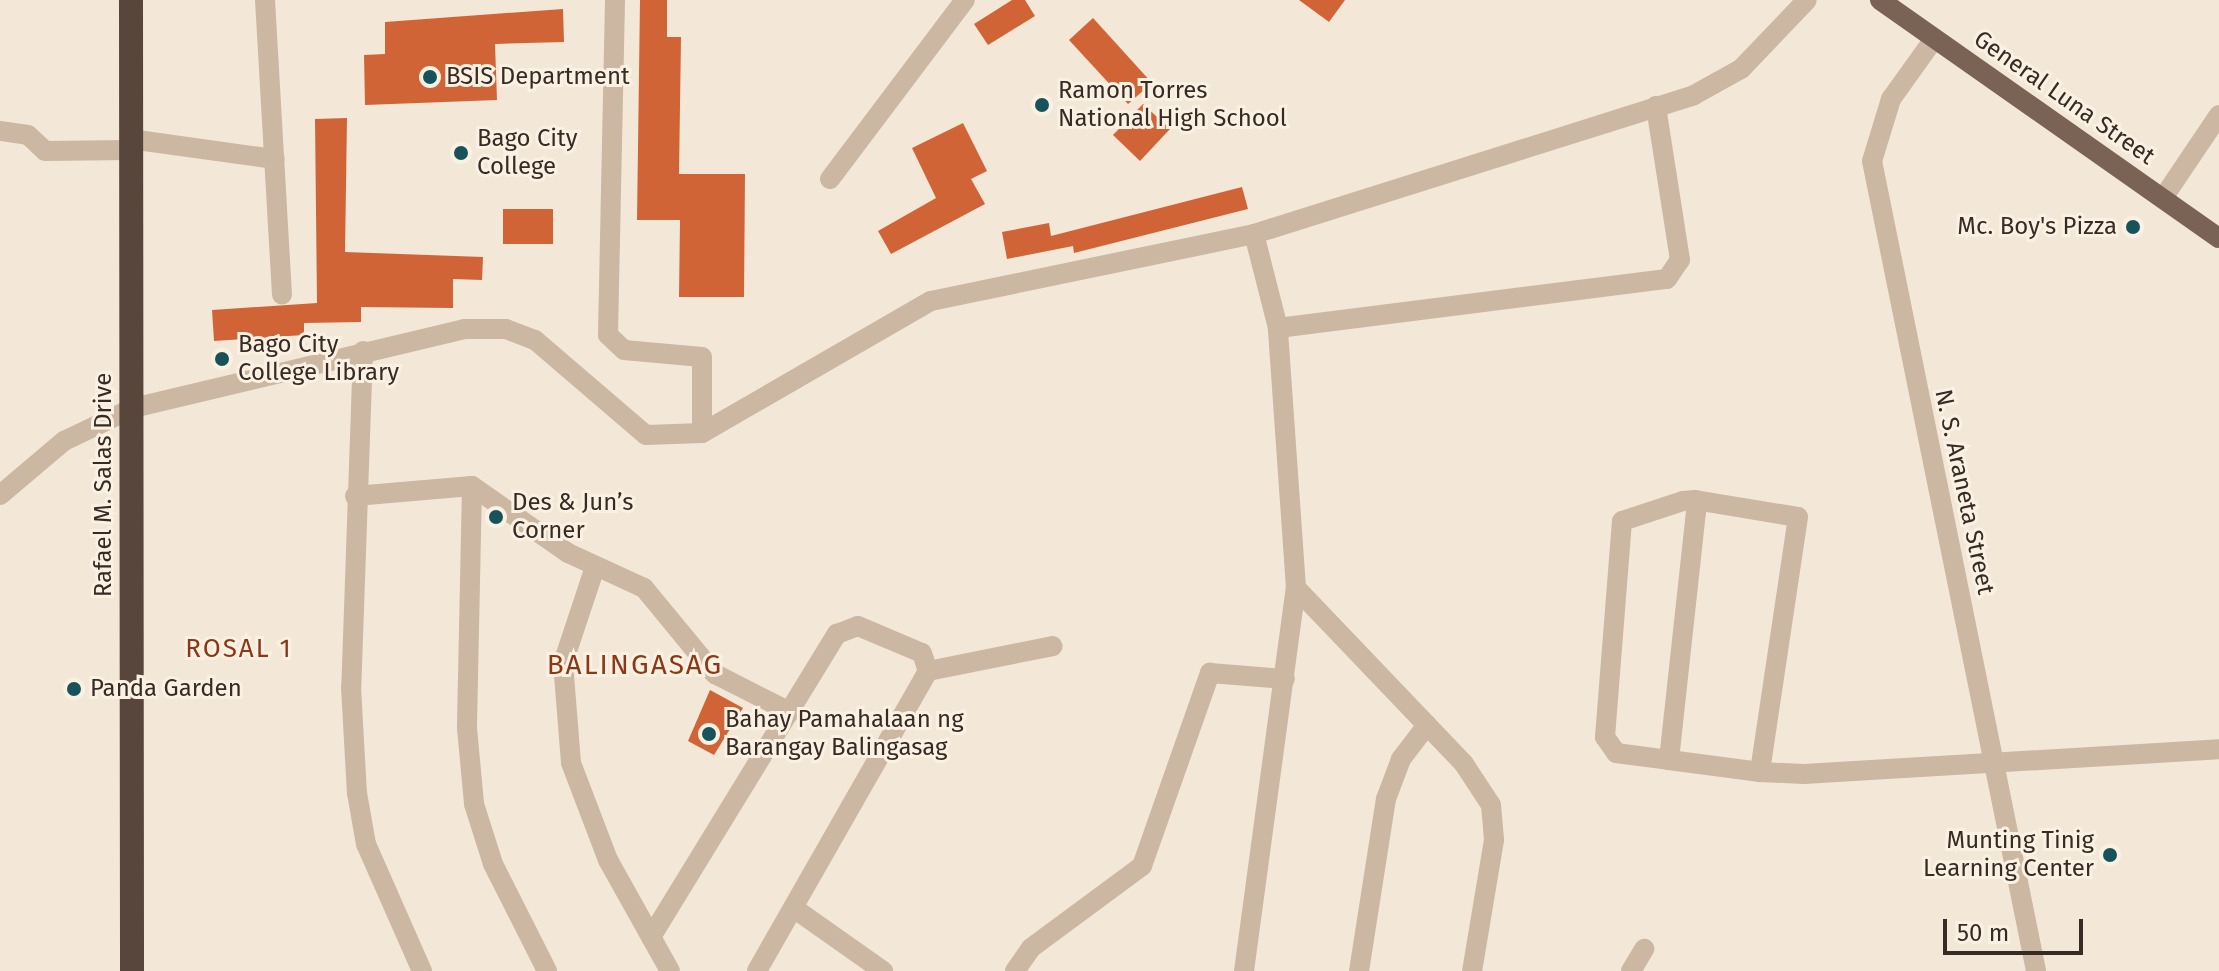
<!DOCTYPE html>
<html>
<head>
<meta charset="utf-8">
<style>
	body { margin:0 }
	#map { position:relative; width:2219px; height:971px; overflow:hidden; background:#f3e7d7; font-family:"Fira Sans",sans-serif }
	div>[style] { position:absolute }
	.building>* { inset:0; background:#d16437 }
	.minor>* { height:20px; margin:-10px; padding:0 10px; transform-origin:10px; border-radius:10px; background:#ccb7a2 }
	.major>* { height:20px; margin:-10px; padding:0 10px; transform-origin:10px; border-radius:10px; background:#7a6354 }
	.highway>* { height:24px; margin:-12px; padding:0 12px; transform-origin:12px; border-radius:12px; background:#58453b }
	.dots>* { width:22px; height:22px; translate:-50% -50%; box-sizing:border-box; border:4px solid #fbf1e3; border-radius:50% }
	span { translate:-50% -50%; white-space:nowrap; text-align:center; line-height:1.15; -webkit-text-stroke:6px #fbf1e3; paint-order:stroke }
	.poi-label { font-size:24px; color:#362b25 }
	.left { translate:0 -50%; text-align:left }
	.right { translate:-100% -50%; text-align:right }
	.street-label { font-size:24px; color:#362b25 }
	.neighbourhood-label { font-size:26px; color:#8c3817; letter-spacing:2px }
	.quarter-label { font-size:28px; color:#8c3817; letter-spacing:2px }
	.scale { position:absolute; left:1943px; top:919px; width:140px; height:36px; box-sizing:border-box; border:4px solid #362b25; border-top:0; padding-left:10px; font-size:24px; line-height:28px; white-space:nowrap; color:#362b25; -webkit-text-stroke:6px #fbf1e3; paint-order:stroke }
</style>
</head>
<body>
<div id="map">
	<div class="building">
		<i style="clip-path:polygon(640px 0,667px 0,667px 37px,681px 37px,679px 174px,745px 174px,744px 297px,679px 297px,680px 220px,637px 220px)"></i>
		<i style="clip-path:polygon(1012px 0,1025px 0,1035px 16px,988px 45px,974px 24px)"></i>
		<i style="clip-path:polygon(1299px 0,1345px 0,1329px 22px)"></i>
		<i style="clip-path:polygon(563px 9px,564px 42px,495px 44px,497px 100px,365px 105px,364px 55px,385px 54px,385px 22px)"></i>
		<i style="clip-path:polygon(1093px 18px,1152px 83px,1128px 104px,1069px 40px)"></i>
		<i style="clip-path:polygon(1143px 104px,1170px 129px,1140px 161px,1113px 135px)"></i>
		<i style="clip-path:polygon(347px 118px,345px 252px,483px 257px,482px 280px,453px 279px,453px 308px,361px 307px,361px 322px,304px 323px,304px 335px,214px 341px,212px 310px,317px 303px,315px 119px)"></i>
		<i style="clip-path:polygon(963px 123px,987px 171px,971px 179px,985px 204px,891px 254px,878px 231px,936px 198px,912px 148px)"></i>
		<i style="clip-path:polygon(1242px 187px,1248px 209px,1074px 253px,1073px 246px,1007px 259px,1002px 232px,1049px 223px,1051px 236px)"></i>
		<i style="clip-path:polygon(503px 209px,553px 209px,553px 244px,503px 244px)"></i>
		<i style="clip-path:polygon(710px 690px,743px 708px,714px 755px,688px 741px)"></i>
	</div>
	<div class="minor">
		<i style="left:265px;top:0;width:295px;rotate:86.7deg"></i>
		<i style="left:615px;top:0;width:335px;rotate:91.2deg"></i>
		<i style="left:608px;top:335px;width:22px;rotate:43deg"></i>
		<i style="left:624px;top:350px;width:78px;rotate:5.1deg"></i>
		<i style="left:702px;top:357px;width:76px;rotate:90deg"></i>
		<i style="left:1934px;top:39px;width:74px;rotate:125.6deg"></i>
		<i style="left:1891px;top:99px;width:65px;rotate:107deg"></i>
		<i style="left:1872px;top:161px;width:826px;rotate:78.55deg"></i>
		<i style="left:0;top:131px;width:28px;rotate:8deg"></i>
		<i style="left:28px;top:135px;width:23px;rotate:43deg"></i>
		<i style="left:45px;top:151px;width:85px;rotate:-0.7deg"></i>
		<i style="left:130px;top:139px;width:146px;rotate:7.9deg"></i>
		<i style="left:830px;top:179px;width:224px;rotate:-53deg"></i>
		<i style="left:2163px;top:198px;width:100px;rotate:-56deg"></i>
		<i style="left:1278px;top:328px;width:392px;rotate:-7.2deg"></i>
		<i style="left:1667px;top:279px;width:23px;rotate:-56deg"></i>
		<i style="left:1680px;top:260px;width:156px;rotate:-98.9deg"></i>
		<i style="left:363px;top:351px;width:336px;rotate:92deg"></i>
		<i style="left:351px;top:687px;width:106px;rotate:86.8deg"></i>
		<i style="left:357px;top:793px;width:52px;rotate:80deg"></i>
		<i style="left:366px;top:844px;width:139px;rotate:66.2deg"></i>
		<i style="left:472px;top:486px;width:242px;rotate:91.2deg"></i>
		<i style="left:467px;top:728px;width:76px;rotate:84.7deg"></i>
		<i style="left:474px;top:804px;width:63px;rotate:72.4deg"></i>
		<i style="left:493px;top:864px;width:120px;rotate:63.2deg"></i>
		<i style="left:0;top:495px;width:84px;rotate:-40.2deg"></i>
		<i style="left:64px;top:441px;width:76px;rotate:-25.6deg"></i>
		<i style="left:133px;top:408px;width:340px;rotate:-13.4deg"></i>
		<i style="left:464px;top:329px;width:42px"></i>
		<i style="left:506px;top:329px;width:31px;rotate:21deg"></i>
		<i style="left:535px;top:340px;width:146px;rotate:40.6deg"></i>
		<i style="left:646px;top:435px;width:56px;rotate:-2deg"></i>
		<i style="left:702px;top:433px;width:264px;rotate:-30deg"></i>
		<i style="left:931px;top:301px;width:330px;rotate:-11.7deg"></i>
		<i style="left:1254px;top:234px;width:461px;rotate:-17.5deg"></i>
		<i style="left:1694px;top:95px;width:54px;rotate:-29deg"></i>
		<i style="left:1741px;top:69px;width:95px;rotate:-46.3deg"></i>
		<i style="left:355px;top:496px;width:117px;rotate:-4.9deg"></i>
		<i style="left:472px;top:486px;width:117px;rotate:34.9deg"></i>
		<i style="left:568px;top:553px;width:84px;rotate:24.7deg"></i>
		<i style="left:644px;top:588px;width:112px;rotate:50.5deg"></i>
		<i style="left:715px;top:674px;width:84px;rotate:26.9deg"></i>
		<i style="left:1695px;top:500px;width:104px;rotate:9.4deg"></i>
		<i style="left:1798px;top:517px;width:258px;rotate:98.5deg"></i>
		<i style="left:595px;top:567px;width:101px;rotate:108.4deg"></i>
		<i style="left:563px;top:663px;width:100px;rotate:85.4deg"></i>
		<i style="left:571px;top:763px;width:104px;rotate:69.1deg"></i>
		<i style="left:608px;top:860px;width:127px;rotate:60.8deg"></i>
		<i style="left:1296px;top:588px;width:243px;rotate:46.3deg"></i>
		<i style="left:1464px;top:764px;width:49px;rotate:56.6deg"></i>
		<i style="left:1491px;top:805px;width:35px;rotate:85deg"></i>
		<i style="left:1494px;top:840px;width:133px;rotate:99.5deg"></i>
		<i style="left:928px;top:671px;width:127px;rotate:-11.3deg"></i>
		<i style="left:1669px;top:760px;width:249px;rotate:-83.8deg"></i>
		<i style="left:1696px;top:512px;width:12px;rotate:-95deg"></i>
		<i style="left:1695px;top:500px;width:12px;rotate:175deg"></i>
		<i style="left:1683px;top:501px;width:64px;rotate:161.8deg"></i>
		<i style="left:1622px;top:521px;width:217px;rotate:94.5deg"></i>
		<i style="left:1605px;top:737px;width:19px;rotate:55deg"></i>
		<i style="left:1616px;top:753px;width:53px;rotate:7.5deg"></i>
		<i style="left:1669px;top:760px;width:92px;rotate:7.5deg"></i>
		<i style="left:1760px;top:772px;width:44px;rotate:2.6deg"></i>
		<i style="left:1804px;top:774px;width:416px;rotate:-3.4deg"></i>
		<i style="left:795px;top:909px;width:108px;rotate:35.2deg"></i>
		<i style="left:651px;top:937px;width:356px;rotate:-58.5deg"></i>
		<i style="left:837px;top:634px;width:22px;rotate:-21deg"></i>
		<i style="left:858px;top:626px;width:69px;rotate:22.9deg"></i>
		<i style="left:922px;top:653px;width:19px;rotate:72deg"></i>
		<i style="left:928px;top:671px;width:345px;rotate:119.7deg"></i>
		<i style="left:1015px;top:971px;width:28px;rotate:-55deg"></i>
		<i style="left:1031px;top:948px;width:138px;rotate:-36.5deg"></i>
		<i style="left:1142px;top:866px;width:205px;rotate:-70.6deg"></i>
		<i style="left:1210px;top:673px;width:75px;rotate:4.6deg"></i>
		<i style="left:1244px;top:971px;width:387px;rotate:-82.3deg"></i>
		<i style="left:1296px;top:588px;width:261px;rotate:-94deg"></i>
		<i style="left:1278px;top:328px;width:97px;rotate:-104.3deg"></i>
		<i style="left:1359px;top:971px;width:174px;rotate:-81.1deg"></i>
		<i style="left:1386px;top:799px;width:43px;rotate:-69.4deg"></i>
		<i style="left:1401px;top:759px;width:43px;rotate:-52.6deg"></i>
		<i style="left:1631px;top:971px;width:26px;rotate:-59deg"></i>
	</div>
	<div class="major">
		<i style="left:1880px;top:0;width:414px;rotate:35.1deg"></i>
	</div>
	<div class="highway">
		<i style="left:131px;top:0;width:971px;rotate:89.94deg"></i>
	</div>
	<div class="dots">
		<i style="left:430px;top:77px;background:#17535b"></i>
		<i style="left:1042px;top:105px;background:#17535b"></i>
		<i style="left:461px;top:153px;background:#17535b"></i>
		<i style="left:2133px;top:227px;background:#17535b"></i>
		<i style="left:222px;top:359px;background:#17535b"></i>
		<i style="left:496px;top:517px;background:#17535b"></i>
		<i style="left:74px;top:689px;background:#17535b"></i>
		<i style="left:709px;top:734px;background:#17535b"></i>
		<i style="left:2110px;top:855px;background:#17535b"></i>
	</div>
	<div class="poi-label">
		<span class="left" style="left:446px;top:77px">BSIS Department</span>
		<span class="left" style="left:1058px;top:105px">Ramon Torres<br>National High School</span>
		<span class="left" style="left:477px;top:153px">Bago City<br>College</span>
		<span class="right" style="left:2117px;top:227px">Mc. Boy's Pizza</span>
		<span class="left" style="left:238px;top:359px">Bago City<br>College Library</span>
		<span class="left" style="left:512px;top:517px">Des &amp; Jun’s<br>Corner</span>
		<span class="left" style="left:90px;top:689px">Panda Garden</span>
		<span class="left" style="left:725px;top:734px">Bahay Pamahalaan ng<br>Barangay Balingasag</span>
		<span class="right" style="left:2094px;top:855px">Munting Tinig<br>Learning Center</span>
	</div>
	<div class="street-label">
		<span style="left:2064px;top:98px;rotate:35deg">General Luna Street</span>
		<span style="left:104px;top:485px;rotate:-90deg">Rafael M. Salas Drive</span>
		<span style="left:1964px;top:492px;rotate:78deg">N. S. Araneta Street</span>
	</div>
	<div class="neighbourhood-label">
		<span style="left:239px;top:649px">ROSAL 1</span>
	</div>
	<div class="quarter-label">
		<span style="left:635px;top:665px">BALINGASAG</span>
	</div>
	<div class="scale">50 m</div>
</div>
</body>
</html>
